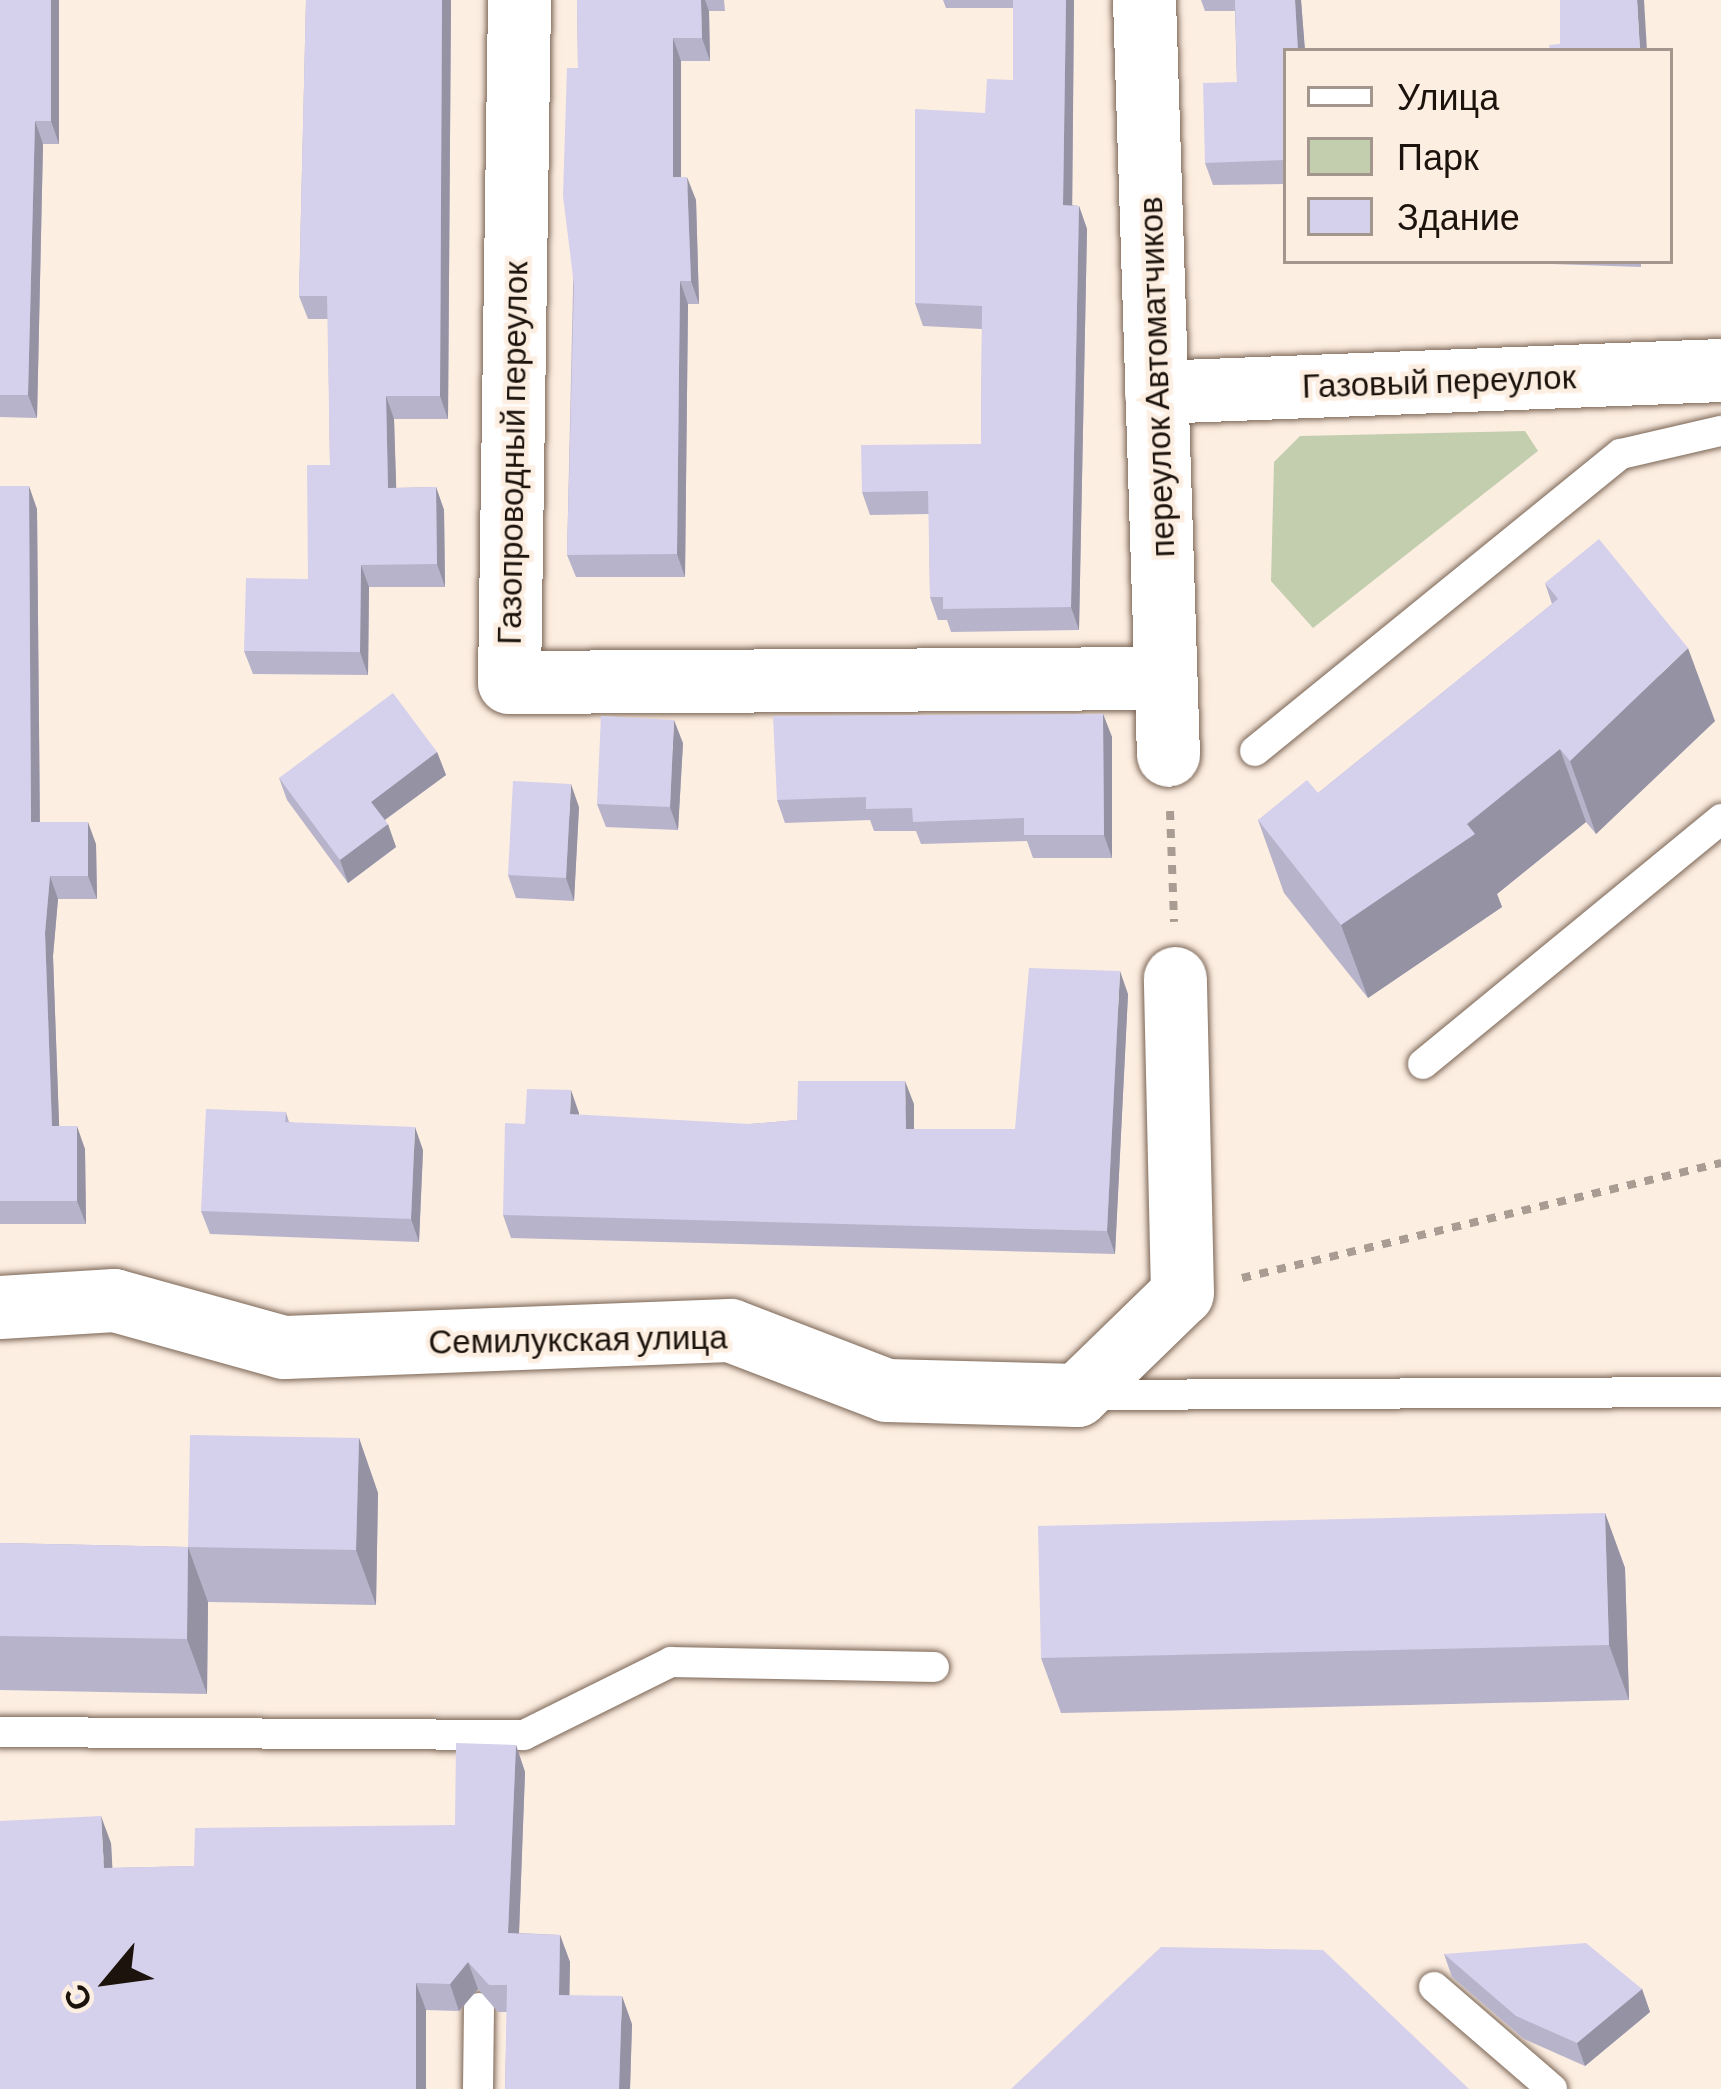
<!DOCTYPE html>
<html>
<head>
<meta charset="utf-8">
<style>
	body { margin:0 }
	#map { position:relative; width:1721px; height:2089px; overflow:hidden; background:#fdeee2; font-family:Barlow,sans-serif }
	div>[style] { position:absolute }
	.green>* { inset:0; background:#c3ceaf }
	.path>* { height:8px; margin-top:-4px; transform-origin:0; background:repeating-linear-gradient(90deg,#a99d93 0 9px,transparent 0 18px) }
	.roads { filter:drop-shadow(0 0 3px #7a6555) drop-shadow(0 0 3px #7a6555) }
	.lane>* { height:30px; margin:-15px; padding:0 15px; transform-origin:15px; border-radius:15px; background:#fff }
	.street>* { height:63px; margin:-31.5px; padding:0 31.5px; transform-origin:31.5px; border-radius:31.5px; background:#fff }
	.wall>* { inset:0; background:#b7b3ca }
	.shaded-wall>* { inset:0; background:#9592a4 }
	.building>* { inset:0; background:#d5d0eb }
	span { translate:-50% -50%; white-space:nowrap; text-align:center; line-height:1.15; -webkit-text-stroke:9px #fdeee2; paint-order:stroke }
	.street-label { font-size:33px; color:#1b130c }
	.legend { position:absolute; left:1283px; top:48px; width:390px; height:216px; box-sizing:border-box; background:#fdeee2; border:3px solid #a3968c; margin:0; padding:15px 21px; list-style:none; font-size:36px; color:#1b130c }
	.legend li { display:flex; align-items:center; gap:24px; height:60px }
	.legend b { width:60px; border:3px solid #a3968c }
	.north { position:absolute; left:48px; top:1921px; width:120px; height:120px; -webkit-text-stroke:9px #fdeee2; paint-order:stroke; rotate:241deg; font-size:33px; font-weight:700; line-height:48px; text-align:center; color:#1b130c }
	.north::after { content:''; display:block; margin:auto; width:42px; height:54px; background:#1b130c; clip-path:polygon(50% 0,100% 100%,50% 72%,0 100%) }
</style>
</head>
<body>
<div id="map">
	<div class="green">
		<i style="clip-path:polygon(1525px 431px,1538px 451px,1313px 628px,1271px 581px,1274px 462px,1300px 436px)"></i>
	</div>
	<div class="path">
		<i style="left:1170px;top:811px;width:111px;rotate:87.9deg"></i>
		<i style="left:1242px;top:1278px;width:493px;rotate:-13.5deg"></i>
	</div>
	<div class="roads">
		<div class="lane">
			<i style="left:1255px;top:751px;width:471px;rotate:-39.1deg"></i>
			<i style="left:1621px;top:454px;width:103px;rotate:-13deg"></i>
			<i style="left:1423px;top:1064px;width:386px;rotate:-39.4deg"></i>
			<i style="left:1083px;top:1395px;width:638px;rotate:-0.27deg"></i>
			<i style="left:0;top:1732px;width:524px;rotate:0.33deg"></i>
			<i style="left:524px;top:1735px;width:164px;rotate:-26.4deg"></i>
			<i style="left:671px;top:1662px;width:263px;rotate:1.1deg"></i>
			<i style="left:1434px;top:1987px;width:156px;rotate:40.8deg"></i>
			<i style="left:478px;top:2089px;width:81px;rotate:-89.3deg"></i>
		</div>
		<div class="street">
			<i style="left:519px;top:0;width:682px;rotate:90.84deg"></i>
			<i style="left:509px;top:682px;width:656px;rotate:-0.35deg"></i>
			<i style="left:1144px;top:0;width:755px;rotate:88.18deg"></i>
			<i style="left:1156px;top:392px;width:565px;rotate:-2.23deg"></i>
			<i style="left:0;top:1307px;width:114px;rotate:-3.5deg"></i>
			<i style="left:114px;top:1300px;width:176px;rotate:15.5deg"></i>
			<i style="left:284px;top:1347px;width:446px;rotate:-2.2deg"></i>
			<i style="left:730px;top:1330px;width:167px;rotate:21deg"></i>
			<i style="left:886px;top:1390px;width:191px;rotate:1.5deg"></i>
			<i style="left:1077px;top:1395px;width:146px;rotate:-44.2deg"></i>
			<i style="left:1182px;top:1293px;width:315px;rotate:-91.3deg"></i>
		</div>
	</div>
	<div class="wall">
		<i style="clip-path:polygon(0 0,59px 0,59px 144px,43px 144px,37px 418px,0 417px)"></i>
		<i style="clip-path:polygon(306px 0,451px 0,448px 419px,394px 419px,396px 488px,436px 487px,444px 510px,445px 587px,369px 587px,368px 675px,253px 674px,244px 651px,308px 579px,330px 465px,328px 319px,308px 319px,299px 296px)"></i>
		<i style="clip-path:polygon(577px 0,724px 0,725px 11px,709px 11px,710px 61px,681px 61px,681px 177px,696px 200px,699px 304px,688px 304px,685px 577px,576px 577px,567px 555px,578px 68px)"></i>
		<i style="clip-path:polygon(943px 0,1074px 0,1072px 205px,1079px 206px,1087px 229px,1079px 630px,951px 632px,947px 620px,938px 620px,930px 597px,929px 514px,870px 515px,862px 492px,981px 444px,982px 329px,923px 326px,915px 303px,985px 113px,1013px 80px,1013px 8px,946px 8px)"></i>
		<i style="clip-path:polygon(1201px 0,1301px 0,1305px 51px,1286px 51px,1286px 184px,1213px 185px,1205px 163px,1237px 82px,1235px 11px,1205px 11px)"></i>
		<i style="clip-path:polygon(1551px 261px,1641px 261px,1641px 267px,1552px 264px)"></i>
		<i style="clip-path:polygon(0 486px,37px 509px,40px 822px,96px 844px,97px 899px,58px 899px,53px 956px,59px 1126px,85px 1149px,86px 1224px,0 1224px)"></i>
		<i style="clip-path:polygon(1545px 583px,1715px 721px,1596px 834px,1586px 822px,1497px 894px,1502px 907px,1368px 998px,1284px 893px,1258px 820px,1318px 793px,1552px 604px)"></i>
		<i style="clip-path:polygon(1103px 714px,1112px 737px,1112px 858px,1033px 858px,1027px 841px,921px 844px,916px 831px,874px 831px,870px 820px,785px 823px,777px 800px)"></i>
		<i style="clip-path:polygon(683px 743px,678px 830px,606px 827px,597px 804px)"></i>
		<i style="clip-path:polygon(437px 752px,446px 775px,385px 820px,396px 847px,348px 883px,287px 800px,279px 778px)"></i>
		<i style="clip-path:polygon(579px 807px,574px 901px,516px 898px,508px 875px)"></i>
		<i style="clip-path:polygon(1128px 994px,1115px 1254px,511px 1238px,503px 1215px,525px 1124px,750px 1124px,797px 1120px,914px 1104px,914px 1129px,1015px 1129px)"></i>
		<i style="clip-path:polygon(286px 1112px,289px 1122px,423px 1150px,419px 1242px,210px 1234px,201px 1211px)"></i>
		<i style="clip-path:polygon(359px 1438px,378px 1493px,376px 1605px,208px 1602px,207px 1694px,0 1690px,0 1543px,188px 1547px)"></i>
		<i style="clip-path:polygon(1605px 1513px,1625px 1568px,1629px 1700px,1061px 1713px,1041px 1658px)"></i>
		<i style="clip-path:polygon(516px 1745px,525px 1772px,519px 1933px,560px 1935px,570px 1962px,569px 1995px,632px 2024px,630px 2089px,505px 2089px,507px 2012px,498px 2012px,478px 1989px,459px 2011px,426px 2010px,0 2089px,111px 1843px,112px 1868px,194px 1866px,455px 1825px)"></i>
		<i style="clip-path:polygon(1444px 1954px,1642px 1989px,1650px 2012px,1585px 2066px,1524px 2039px,1452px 1977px)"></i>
	</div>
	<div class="shaded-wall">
		<i style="clip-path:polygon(51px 0,59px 0,59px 144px,51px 121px)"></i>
		<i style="clip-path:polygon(442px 0,451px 0,448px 419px,440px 396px)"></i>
		<i style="clip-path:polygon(701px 0,705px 0,709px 11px,710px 61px,702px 38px)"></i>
		<i style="clip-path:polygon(1066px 0,1074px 0,1072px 228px,1063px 205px)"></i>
		<i style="clip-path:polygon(1295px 0,1301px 0,1305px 51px,1298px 51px)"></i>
		<i style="clip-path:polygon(1637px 0,1644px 0,1647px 51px,1640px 51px)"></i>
		<i style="clip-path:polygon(673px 38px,681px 61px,681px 200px,673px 177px)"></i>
		<i style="clip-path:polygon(35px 121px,43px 144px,37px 418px,28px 395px)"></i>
		<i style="clip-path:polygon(687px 177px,696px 200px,699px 304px,691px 281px)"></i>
		<i style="clip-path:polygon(1079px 206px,1087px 229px,1079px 630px,1071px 607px)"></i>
		<i style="clip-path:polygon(680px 281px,688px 304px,685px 577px,677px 554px)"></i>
		<i style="clip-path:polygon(386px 396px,394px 419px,397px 511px,388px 488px)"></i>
		<i style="clip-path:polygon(29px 486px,37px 509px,40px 845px,31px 822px)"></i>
		<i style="clip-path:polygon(436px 487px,444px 510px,445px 587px,437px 564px)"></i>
		<i style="clip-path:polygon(361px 565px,369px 587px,368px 675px,360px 652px)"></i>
		<i style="clip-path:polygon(1688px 648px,1715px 721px,1596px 834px,1570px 761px)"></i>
		<i style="clip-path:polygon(1103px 714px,1112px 737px,1112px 858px,1104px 835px)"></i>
		<i style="clip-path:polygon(674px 720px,683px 743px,678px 830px,670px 807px)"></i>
		<i style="clip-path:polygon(1560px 749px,1586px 822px,1497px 894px,1502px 907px,1368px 998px,1341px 925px)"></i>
		<i style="clip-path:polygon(437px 752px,446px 775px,379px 824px,371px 802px)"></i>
		<i style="clip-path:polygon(571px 784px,579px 807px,574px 901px,566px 878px)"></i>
		<i style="clip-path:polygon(88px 822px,96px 844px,97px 899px,88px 876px)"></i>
		<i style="clip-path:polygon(388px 824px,396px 847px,348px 883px,340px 860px)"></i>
		<i style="clip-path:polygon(50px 876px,58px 899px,53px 956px,60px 1149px,52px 1126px,45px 933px)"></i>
		<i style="clip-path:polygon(1120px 971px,1128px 994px,1115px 1254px,1107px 1231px)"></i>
		<i style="clip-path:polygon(905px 1081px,914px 1104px,914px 1152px,906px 1129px)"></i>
		<i style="clip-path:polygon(571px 1090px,579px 1113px,578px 1137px,570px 1114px)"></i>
		<i style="clip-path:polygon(77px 1126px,85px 1149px,86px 1224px,77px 1201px)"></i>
		<i style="clip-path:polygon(415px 1127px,423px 1150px,419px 1242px,411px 1219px)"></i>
		<i style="clip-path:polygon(359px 1438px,378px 1493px,376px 1605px,356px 1550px)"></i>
		<i style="clip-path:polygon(1605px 1513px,1625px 1568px,1629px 1700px,1609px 1645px)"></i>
		<i style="clip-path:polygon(188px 1547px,208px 1602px,207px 1694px,187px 1639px)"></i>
		<i style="clip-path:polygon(516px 1745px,525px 1772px,518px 1960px,508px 1933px)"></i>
		<i style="clip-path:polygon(101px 1816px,111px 1843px,114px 1895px,104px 1868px)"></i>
		<i style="clip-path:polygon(560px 1935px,570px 1962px,569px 2022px,559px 1995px)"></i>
		<i style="clip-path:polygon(468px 1962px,478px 1989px,459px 2011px,450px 1984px)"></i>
		<i style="clip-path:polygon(416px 1983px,426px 2010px,426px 2089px,416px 2089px)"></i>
		<i style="clip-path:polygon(1642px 1989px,1650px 2012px,1585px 2066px,1577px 2043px)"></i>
		<i style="clip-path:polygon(622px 1996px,632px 2024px,630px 2089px,619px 2089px)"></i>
	</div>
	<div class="building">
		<i style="clip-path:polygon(0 0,51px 0,51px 121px,35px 121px,28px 395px,0 395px)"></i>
		<i style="clip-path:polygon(306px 0,442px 0,440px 396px,386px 396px,388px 488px,436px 487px,437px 564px,361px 565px,360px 652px,244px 651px,246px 578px,308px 579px,307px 465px,330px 465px,327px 296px,299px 296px)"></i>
		<i style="clip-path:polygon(577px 0,701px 0,702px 38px,673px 38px,673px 177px,687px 177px,691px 281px,680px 281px,677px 554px,567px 555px,574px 285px,563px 196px,567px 68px,578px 68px)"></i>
		<i style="clip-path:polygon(1013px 0,1066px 0,1063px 205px,1079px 206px,1071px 607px,943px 609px,943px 597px,930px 597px,928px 491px,862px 492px,861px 445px,981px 444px,982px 306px,915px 303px,915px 109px,985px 113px,987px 79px,1013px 80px)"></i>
		<i style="clip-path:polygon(1235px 0,1295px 0,1298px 51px,1286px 51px,1286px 160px,1205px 163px,1203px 83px,1237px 82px)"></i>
		<i style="clip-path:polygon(1560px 0,1637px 0,1640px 51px,1550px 51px,1549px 45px,1560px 44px)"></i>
		<i style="clip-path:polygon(0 486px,29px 486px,31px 822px,88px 822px,88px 876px,50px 876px,45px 933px,52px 1126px,77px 1126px,77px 1201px,0 1201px)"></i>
		<i style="clip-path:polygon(1599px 539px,1688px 648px,1570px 761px,1560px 749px,1467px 824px,1475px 834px,1341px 925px,1258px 820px,1307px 780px,1318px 793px,1558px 599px,1545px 583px)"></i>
		<i style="clip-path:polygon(393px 693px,437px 752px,371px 802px,388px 824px,340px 860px,279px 778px)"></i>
		<i style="clip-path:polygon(1103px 714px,1104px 835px,1024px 835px,1024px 818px,913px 822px,912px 808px,866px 809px,866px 797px,777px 800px,773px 716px)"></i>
		<i style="clip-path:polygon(601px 716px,674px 720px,670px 807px,597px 804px)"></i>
		<i style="clip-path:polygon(513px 781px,571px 784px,566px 878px,508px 875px)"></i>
		<i style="clip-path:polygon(1029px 968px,1120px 971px,1107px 1231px,503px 1215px,505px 1123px,525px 1124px,527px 1089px,571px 1090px,570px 1114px,750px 1124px,797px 1120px,798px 1081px,905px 1081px,906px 1129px,1015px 1129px)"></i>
		<i style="clip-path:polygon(206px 1109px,286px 1112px,285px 1122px,415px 1127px,411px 1219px,201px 1211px)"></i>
		<i style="clip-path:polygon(190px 1435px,359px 1438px,356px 1550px,188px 1547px)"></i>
		<i style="clip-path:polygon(1605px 1513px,1609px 1645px,1041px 1658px,1038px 1526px)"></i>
		<i style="clip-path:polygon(0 1543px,188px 1547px,187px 1639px,0 1636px)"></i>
		<i style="clip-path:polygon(456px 1743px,516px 1745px,508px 1933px,560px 1935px,559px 1995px,622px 1996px,619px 2089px,505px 2089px,507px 1985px,489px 1985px,468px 1962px,450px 1984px,416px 1983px,416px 2089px,0 2089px,0 1821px,101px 1816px,104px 1868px,194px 1866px,195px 1828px,455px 1825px)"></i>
		<i style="clip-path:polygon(1586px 1943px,1642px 1989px,1577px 2043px,1516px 2016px,1444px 1954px)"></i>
		<i style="clip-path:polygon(1161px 1947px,1323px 1950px,1469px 2089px,1011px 2089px)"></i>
	</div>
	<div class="street-label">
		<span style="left:1156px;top:377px;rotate:-92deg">переулок Автоматчиков</span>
		<span style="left:1439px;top:381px;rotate:-2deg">Газовый переулок</span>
		<span style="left:512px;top:453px;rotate:-89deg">Газопроводный переулок</span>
		<span style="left:578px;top:1339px;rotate:-1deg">Семилукская улица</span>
	</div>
	<ul class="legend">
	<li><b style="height:15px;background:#fff"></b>Улица</li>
	<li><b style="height:33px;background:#c3ceaf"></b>Парк</li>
	<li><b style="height:33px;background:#d5d0eb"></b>Здание</li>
	</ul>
	<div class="north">С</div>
</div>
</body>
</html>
